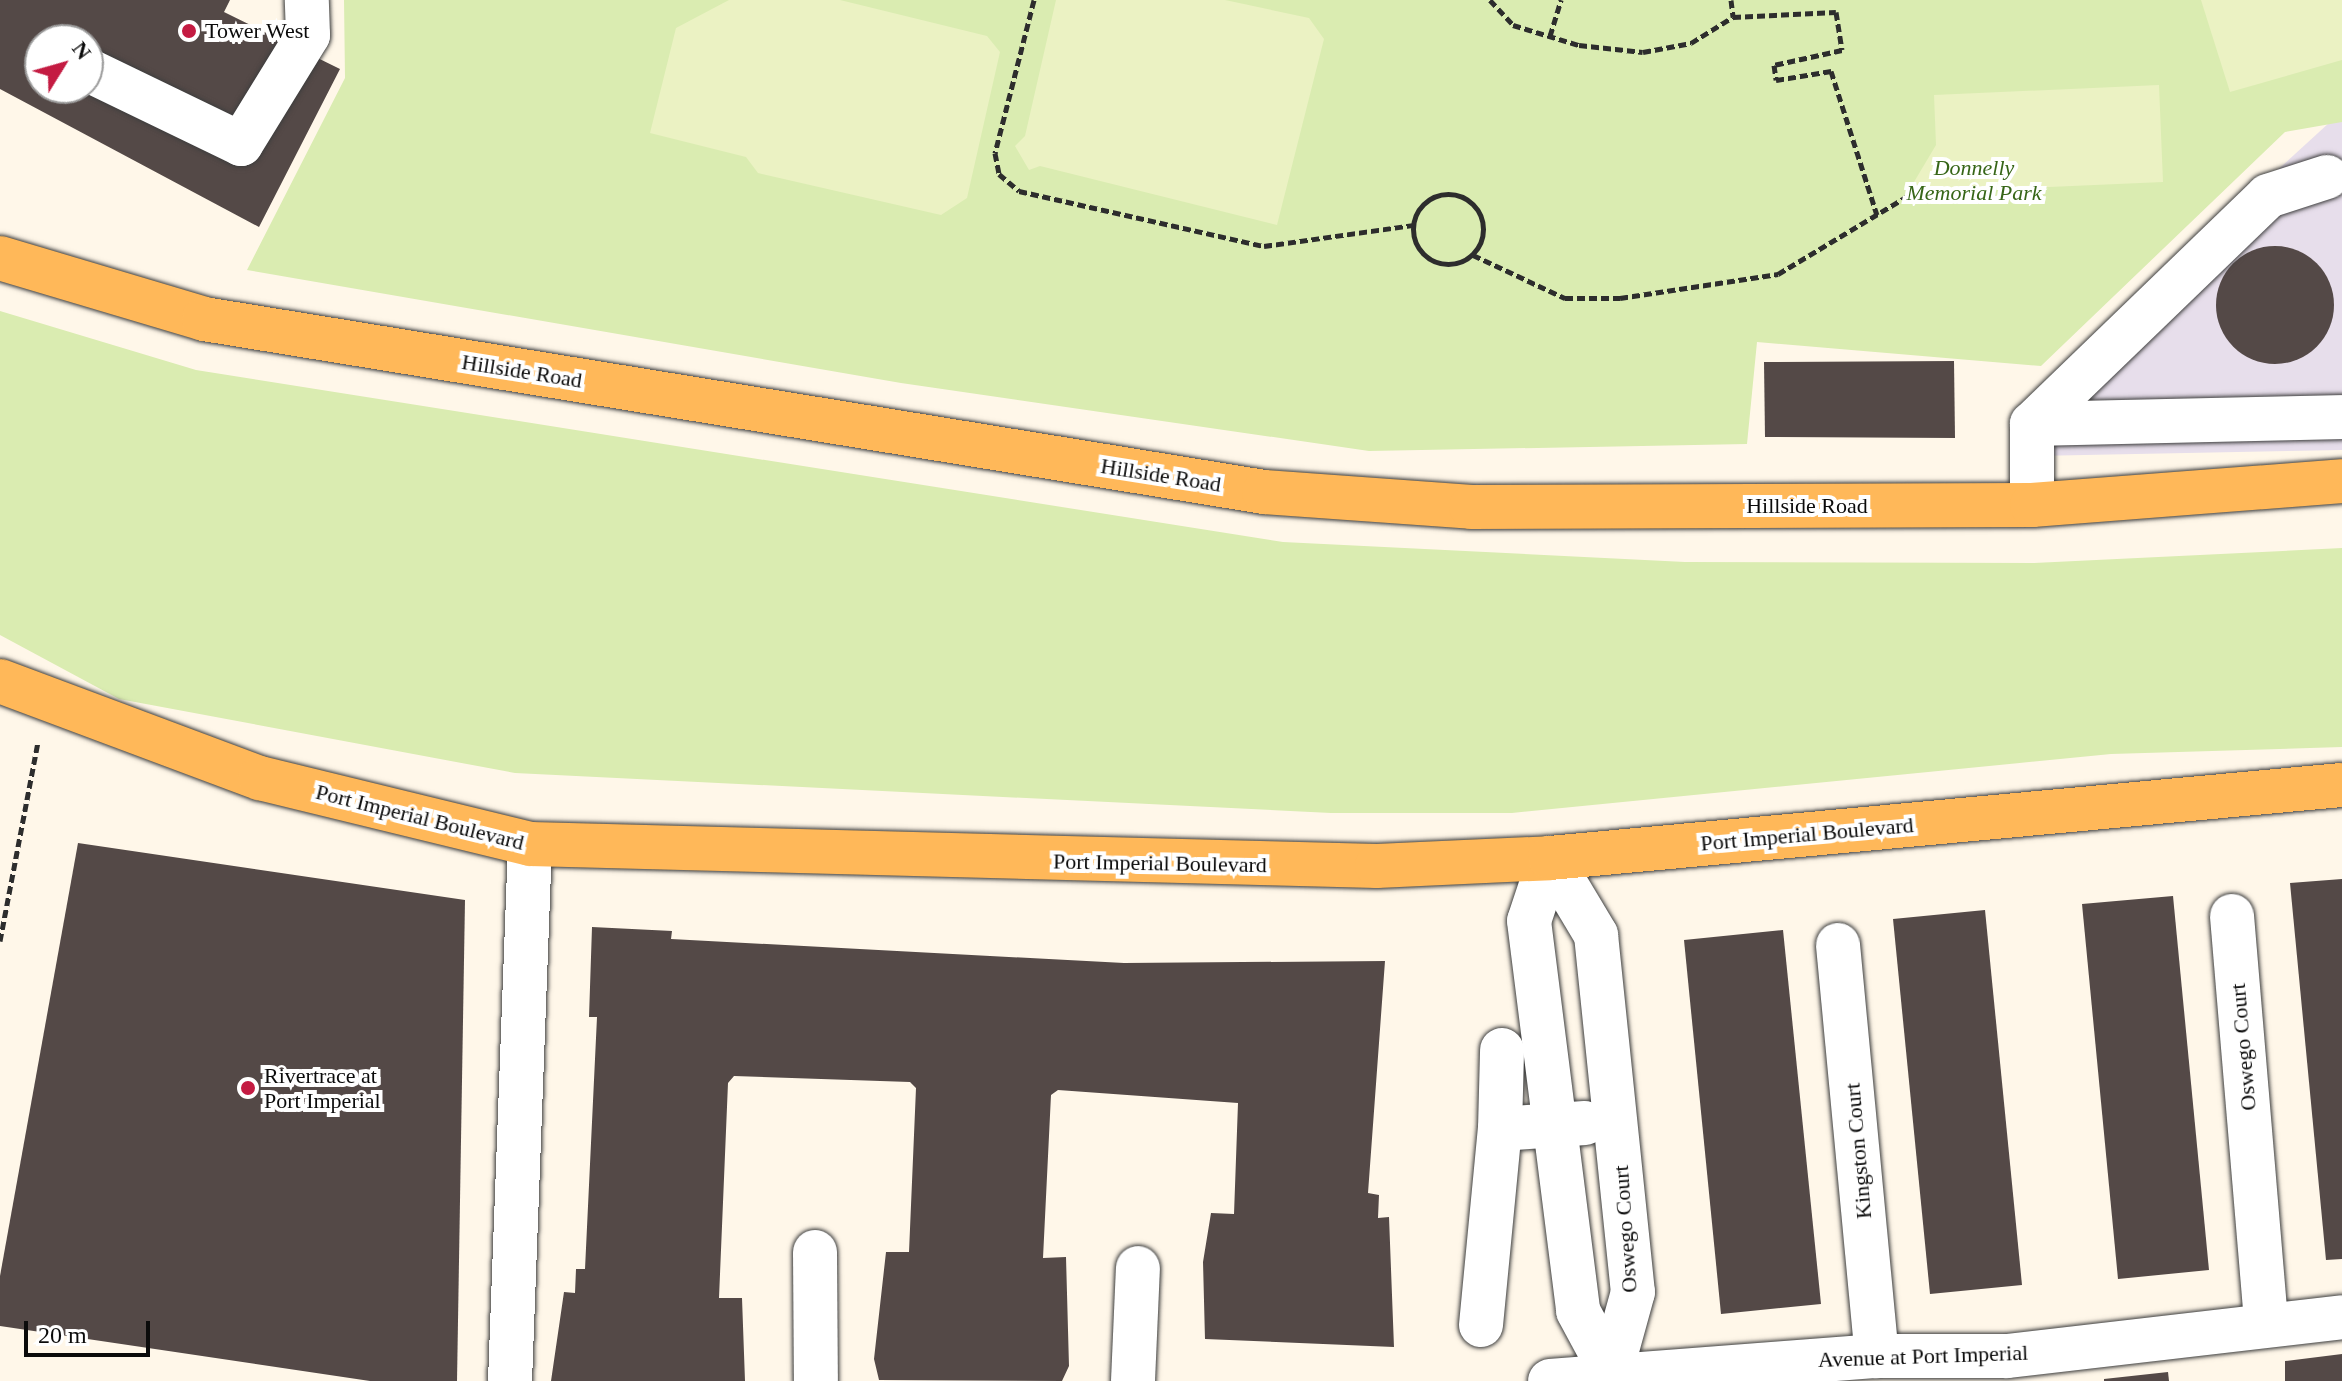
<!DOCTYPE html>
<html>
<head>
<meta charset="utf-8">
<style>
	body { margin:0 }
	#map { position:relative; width:2342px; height:1381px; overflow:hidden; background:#fff7e9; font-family:"Times New Roman",serif }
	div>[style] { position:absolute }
	.industrial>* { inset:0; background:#e7deeb }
	.green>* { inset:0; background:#daecb1 }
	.pitch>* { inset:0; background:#ebf2c3 }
	.building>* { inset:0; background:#544947 }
	.round { border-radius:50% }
	.path>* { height:5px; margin-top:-2.5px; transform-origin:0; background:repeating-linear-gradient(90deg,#2d2d2d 0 8px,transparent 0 12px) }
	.path>.ring { margin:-2.5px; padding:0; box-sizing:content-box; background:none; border:5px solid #2d2d2d; border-radius:50% }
	.roads { filter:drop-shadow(0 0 2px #3e3e3e) drop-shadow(0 0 2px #3e3e3e) }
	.minor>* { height:44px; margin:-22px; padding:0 22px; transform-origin:22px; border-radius:22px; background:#fff }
	.major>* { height:44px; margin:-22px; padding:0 22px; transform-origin:22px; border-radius:22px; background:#ffb859 }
	.dots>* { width:22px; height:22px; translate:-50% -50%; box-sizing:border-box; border:4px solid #fff; border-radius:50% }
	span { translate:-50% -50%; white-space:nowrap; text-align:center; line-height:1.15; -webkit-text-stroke:8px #fff; paint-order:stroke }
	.poi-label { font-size:22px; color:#0b0b0b }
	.left { translate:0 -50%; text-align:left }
	.park-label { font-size:22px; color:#376618; font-style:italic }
	.street-label { font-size:22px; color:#0b0b0b }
	.north { position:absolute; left:24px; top:24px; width:80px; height:80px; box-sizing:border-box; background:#fff; border:2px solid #9d9d9d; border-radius:50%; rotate:53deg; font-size:22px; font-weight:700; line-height:32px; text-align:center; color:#0b0b0b }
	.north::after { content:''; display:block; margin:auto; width:28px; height:36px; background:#c41b42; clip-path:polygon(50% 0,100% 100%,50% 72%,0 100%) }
	.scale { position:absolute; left:24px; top:1321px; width:126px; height:36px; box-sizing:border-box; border:4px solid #0b0b0b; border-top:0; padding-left:10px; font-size:24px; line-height:28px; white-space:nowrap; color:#0b0b0b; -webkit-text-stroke:6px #fff; paint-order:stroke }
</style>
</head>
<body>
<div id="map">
	<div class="industrial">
		<i style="clip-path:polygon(2342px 120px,2342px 450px,2034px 456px,2032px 395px,2330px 122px)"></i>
	</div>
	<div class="green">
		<i style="clip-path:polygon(344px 0,2342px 0,2342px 122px,2285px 132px,2041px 366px,1757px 342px,1747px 444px,1369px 451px,901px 383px,247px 270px,345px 78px)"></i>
		<i style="clip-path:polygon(0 311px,196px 370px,1283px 542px,1685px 562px,2034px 563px,2342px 548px,2342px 747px,2111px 754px,1512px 813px,1331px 813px,515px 773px,119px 699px,0 635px)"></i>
	</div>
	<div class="pitch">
		<i style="clip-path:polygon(729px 0,840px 0,987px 36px,1000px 52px,967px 198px,941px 215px,758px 173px,746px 157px,650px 133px,676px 28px)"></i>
		<i style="clip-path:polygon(1056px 0,1225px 0,1309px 18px,1324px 39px,1277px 225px,1040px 166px,1029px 170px,1015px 146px,1025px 136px)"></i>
		<i style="clip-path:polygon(2201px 0,2342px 0,2342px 60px,2230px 92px)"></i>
		<i style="clip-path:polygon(2159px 85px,2163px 182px,1931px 192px,1914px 182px,1936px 145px,1934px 95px)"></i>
	</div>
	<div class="building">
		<i style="clip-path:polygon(evenodd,0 0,230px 0,224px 12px,340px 69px,259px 227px,0 89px,0 0,40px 40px,88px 40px,88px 88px,40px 88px,40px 40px)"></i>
		<i class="round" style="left:2216px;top:246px;width:118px;height:118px"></i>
		<i style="clip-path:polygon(1954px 361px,1955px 438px,1765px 437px,1764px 362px)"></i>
		<i style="clip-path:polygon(78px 843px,465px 900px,457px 1381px,370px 1381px,0 1326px,0 1276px)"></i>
		<i style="clip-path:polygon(2342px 879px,2342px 1259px,2326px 1260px,2290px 883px)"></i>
		<i style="clip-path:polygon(2173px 896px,2209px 1270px,2118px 1279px,2082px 904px)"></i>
		<i style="clip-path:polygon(1985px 910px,2022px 1285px,1930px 1294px,1893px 919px)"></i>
		<i style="clip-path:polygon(592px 927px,672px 931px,671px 939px,1124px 963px,1385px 961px,1368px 1193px,1379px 1195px,1378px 1218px,1389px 1217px,1394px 1347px,1205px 1339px,1203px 1262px,1211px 1213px,1234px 1214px,1238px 1103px,1058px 1090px,1051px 1095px,1043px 1258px,1066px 1257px,1069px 1366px,1062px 1381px,879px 1380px,874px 1359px,886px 1252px,909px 1252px,916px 1088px,910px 1082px,734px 1076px,728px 1083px,719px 1298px,742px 1298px,745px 1381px,551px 1381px,564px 1292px,575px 1293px,576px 1269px,585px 1269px,597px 1017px,589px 1017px)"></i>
		<i style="clip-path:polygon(1783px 930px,1821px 1304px,1721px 1314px,1684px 940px)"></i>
		<i style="clip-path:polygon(2342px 1354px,2342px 1381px,2285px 1381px,2285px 1361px)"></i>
		<i style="clip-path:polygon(2168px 1372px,2169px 1381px,2104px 1381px,2104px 1379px)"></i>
	</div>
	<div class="path">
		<i style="left:1034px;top:0;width:158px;rotate:104.3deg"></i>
		<i style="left:995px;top:153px;width:21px;rotate:79deg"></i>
		<i style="left:999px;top:174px;width:26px;rotate:40deg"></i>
		<i style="left:1019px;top:191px;width:251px;rotate:12.7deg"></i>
		<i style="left:1264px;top:246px;width:150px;rotate:-8deg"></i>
		<i style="left:1490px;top:0;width:34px;rotate:47deg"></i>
		<i style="left:1513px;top:25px;width:69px;rotate:16.9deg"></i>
		<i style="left:1579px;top:45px;width:64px;rotate:6.2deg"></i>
		<i style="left:1643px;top:52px;width:49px;rotate:-10.6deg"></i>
		<i style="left:1691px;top:43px;width:49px;rotate:-31.8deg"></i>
		<i style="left:1733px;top:17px;width:103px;rotate:-2.8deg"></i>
		<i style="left:1836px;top:12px;width:38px;rotate:81deg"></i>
		<i style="left:1842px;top:50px;width:70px;rotate:167.6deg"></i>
		<i style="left:1774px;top:65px;width:15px;rotate:82deg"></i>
		<i style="left:1776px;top:80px;width:56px;rotate:-9.3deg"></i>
		<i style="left:1831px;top:71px;width:151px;rotate:72.3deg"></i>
		<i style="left:1731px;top:0;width:17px;rotate:83deg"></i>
		<i style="left:1550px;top:36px;width:38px;rotate:-73deg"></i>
		<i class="ring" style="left:1413px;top:194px;width:65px;height:65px"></i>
		<i style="left:1473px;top:255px;width:102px;rotate:25.1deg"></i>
		<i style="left:1565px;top:298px;width:55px"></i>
		<i style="left:1620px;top:298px;width:160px;rotate:-8.6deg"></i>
		<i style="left:1778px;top:274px;width:169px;rotate:-31deg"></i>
		<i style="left:0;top:941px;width:203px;rotate:-79.2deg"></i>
	</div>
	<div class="roads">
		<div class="minor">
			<i style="left:88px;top:70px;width:170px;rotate:25.8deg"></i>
			<i style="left:241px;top:144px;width:128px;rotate:-58.4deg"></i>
			<i style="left:308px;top:35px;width:35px;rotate:-92deg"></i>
			<i style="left:2032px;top:424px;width:310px;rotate:-1.3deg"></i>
			<i style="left:2032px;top:505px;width:81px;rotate:-90deg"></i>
			<i style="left:2032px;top:424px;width:328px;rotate:-44deg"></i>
			<i style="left:2268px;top:196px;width:62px;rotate:-17.9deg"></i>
			<i style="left:1550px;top:858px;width:90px;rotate:59.1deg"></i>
			<i style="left:1596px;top:935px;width:359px;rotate:84.1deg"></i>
			<i style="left:1633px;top:1292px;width:83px;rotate:105.4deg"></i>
			<i style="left:1550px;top:858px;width:66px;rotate:108.4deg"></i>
			<i style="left:1529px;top:921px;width:393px;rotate:82.8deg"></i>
			<i style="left:1578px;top:1311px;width:69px;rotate:61.6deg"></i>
			<i style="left:2232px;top:916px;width:406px;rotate:85.2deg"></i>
			<i style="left:1838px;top:945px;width:413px;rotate:84.6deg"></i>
			<i style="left:1500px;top:1129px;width:79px;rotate:-88.5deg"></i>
			<i style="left:815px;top:1252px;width:129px;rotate:89.6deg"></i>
			<i style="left:1481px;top:1325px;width:197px;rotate:-84.5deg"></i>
			<i style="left:1500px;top:1129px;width:85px;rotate:-4deg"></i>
			<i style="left:510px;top:1381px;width:537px;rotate:-87.87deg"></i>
			<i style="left:1133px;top:1381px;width:113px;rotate:-87.5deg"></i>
			<i style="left:1550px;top:1381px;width:328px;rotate:-4.4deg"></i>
			<i style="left:1877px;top:1356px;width:130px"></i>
			<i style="left:2007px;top:1356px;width:337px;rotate:-6.6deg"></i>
		</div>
		<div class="major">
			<i style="left:0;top:258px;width:213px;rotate:16.6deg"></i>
			<i style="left:204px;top:319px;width:1074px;rotate:9.27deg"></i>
			<i style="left:1264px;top:492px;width:208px;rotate:4.1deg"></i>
			<i style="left:1471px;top:507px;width:561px;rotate:-0.2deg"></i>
			<i style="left:2032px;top:505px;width:311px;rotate:-4.4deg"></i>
			<i style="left:0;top:681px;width:278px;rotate:20.5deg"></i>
			<i style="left:260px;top:778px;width:278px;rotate:13.7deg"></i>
			<i style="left:530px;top:844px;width:847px;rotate:1.49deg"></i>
			<i style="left:1377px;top:866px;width:173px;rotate:-2.6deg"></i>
			<i style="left:1550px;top:858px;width:795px;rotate:-5.27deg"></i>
		</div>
	</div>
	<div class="dots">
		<i style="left:189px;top:31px;background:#c41b42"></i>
		<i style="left:248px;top:1088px;background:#c41b42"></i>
	</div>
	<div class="poi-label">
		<span class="left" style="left:205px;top:31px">Tower West</span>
		<span class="left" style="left:264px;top:1088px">Rivertrace at<br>Port Imperial</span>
	</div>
	<div class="park-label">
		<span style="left:1974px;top:180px">Donnelly<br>Memorial Park</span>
	</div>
	<div class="street-label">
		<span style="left:522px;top:371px;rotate:9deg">Hillside Road</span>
		<span style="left:1161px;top:475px;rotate:9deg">Hillside Road</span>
		<span style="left:1807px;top:506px">Hillside Road</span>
		<span style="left:420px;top:817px;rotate:14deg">Port Imperial Boulevard</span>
		<span style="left:1807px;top:834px;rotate:-5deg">Port Imperial Boulevard</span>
		<span style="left:1160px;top:863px;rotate:1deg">Port Imperial Boulevard</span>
		<span style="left:2243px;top:1047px;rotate:-95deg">Oswego Court</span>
		<span style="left:1858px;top:1151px;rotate:-95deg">Kingston Court</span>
		<span style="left:1625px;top:1229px;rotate:-94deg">Oswego Court</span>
		<span style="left:1923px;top:1356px;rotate:-2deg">Avenue at Port Imperial</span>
	</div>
	<div class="north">N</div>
	<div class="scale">20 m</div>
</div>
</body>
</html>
